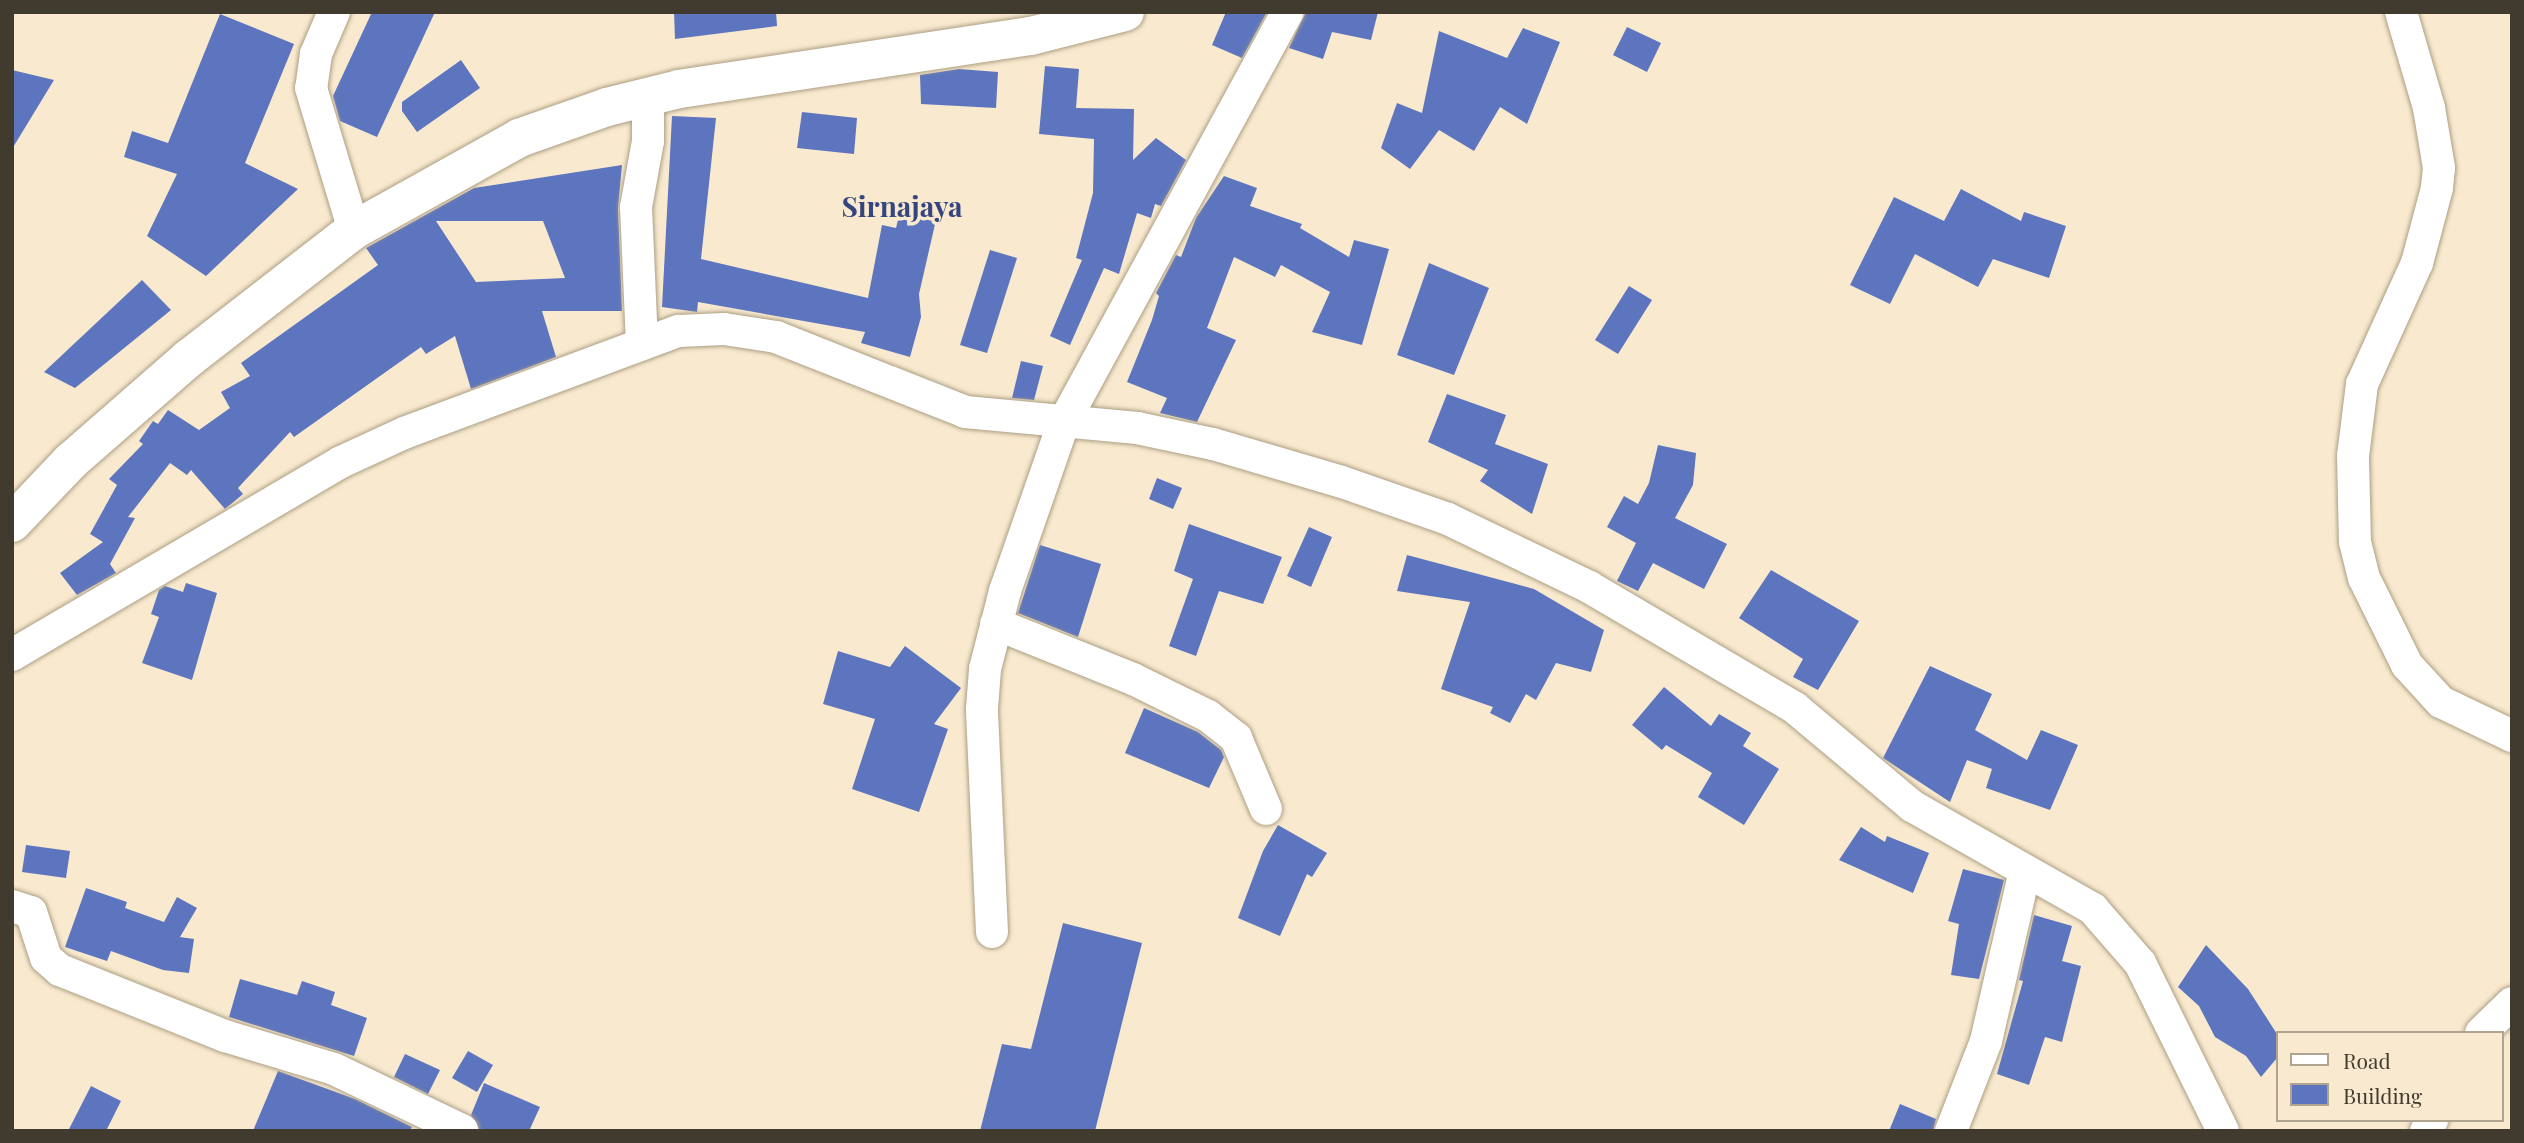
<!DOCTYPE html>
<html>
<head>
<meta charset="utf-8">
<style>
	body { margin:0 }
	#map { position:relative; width:2524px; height:1143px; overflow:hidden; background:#f9eacf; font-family:"Playfair Display",serif }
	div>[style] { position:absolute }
	.building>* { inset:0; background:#5d75be }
	.roads { filter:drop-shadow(0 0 2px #ac9e84) drop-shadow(0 0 2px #ac9e84) }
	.street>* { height:32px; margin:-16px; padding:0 16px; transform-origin:16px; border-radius:16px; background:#fff }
	.secondary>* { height:38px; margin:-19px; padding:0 19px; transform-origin:19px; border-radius:19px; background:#fff }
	span { translate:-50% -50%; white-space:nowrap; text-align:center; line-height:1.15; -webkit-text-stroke:7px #f9eacf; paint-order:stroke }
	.quarter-label { font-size:28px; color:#34457f; font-weight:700 }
	.frame { position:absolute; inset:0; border:14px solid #403a2f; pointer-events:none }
	.legend { position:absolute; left:2276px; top:1031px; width:228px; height:91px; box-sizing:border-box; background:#f9eacf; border:2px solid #afa48f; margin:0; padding:9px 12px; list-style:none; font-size:21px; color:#403a2f }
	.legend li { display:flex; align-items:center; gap:14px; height:35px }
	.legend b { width:35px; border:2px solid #afa48f }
</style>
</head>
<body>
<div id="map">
	<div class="building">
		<i style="clip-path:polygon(372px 12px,435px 12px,377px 137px,340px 121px,333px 96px)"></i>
		<i style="clip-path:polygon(674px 12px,776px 12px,777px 26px,675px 39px)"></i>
		<i style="clip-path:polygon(1226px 12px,1267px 12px,1242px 58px,1212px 45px)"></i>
		<i style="clip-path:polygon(1306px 12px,1378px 12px,1371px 40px,1332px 32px,1323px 59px,1289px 48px)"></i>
		<i style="clip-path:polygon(220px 14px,294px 44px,245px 163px,298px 189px,206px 276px,147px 236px,177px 174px,124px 157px,132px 131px,168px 143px)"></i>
		<i style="clip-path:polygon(1627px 27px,1661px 43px,1647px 72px,1613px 55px)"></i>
		<i style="clip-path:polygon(1523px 28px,1560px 42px,1527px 124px,1500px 107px,1474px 151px,1439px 130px,1410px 169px,1381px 148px,1397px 103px,1422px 113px,1439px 31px,1507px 58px)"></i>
		<i style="clip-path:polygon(461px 60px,480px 88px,417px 132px,402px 111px,402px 102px)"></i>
		<i style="clip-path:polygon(1045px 66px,1079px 69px,1076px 108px,1134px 109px,1133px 160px,1156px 138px,1186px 160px,1161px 206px,1155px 204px,1151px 218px,1137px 213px,1119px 274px,1104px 268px,1070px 345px,1050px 336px,1082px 260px,1076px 258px,1093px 193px,1094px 139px,1039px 134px)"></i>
		<i style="clip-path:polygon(959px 69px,998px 72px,996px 108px,921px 104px,920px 75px)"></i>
		<i style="clip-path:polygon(12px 70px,54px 80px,12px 149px)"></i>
		<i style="clip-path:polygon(802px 112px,857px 118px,854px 154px,797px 148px)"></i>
		<i style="clip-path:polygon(672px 116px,716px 118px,701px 259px,868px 298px,882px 225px,896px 228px,900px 212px,936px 220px,919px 294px,921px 317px,910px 357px,861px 343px,865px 332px,698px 302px,697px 312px,662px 307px)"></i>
		<i style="clip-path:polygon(evenodd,622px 165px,618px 208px,622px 311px,542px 311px,556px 357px,471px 389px,455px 336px,426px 354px,421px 347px,294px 437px,290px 432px,238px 488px,243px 494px,225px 509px,191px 470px,187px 475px,170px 463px,128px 517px,135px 518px,110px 564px,116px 573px,77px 595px,60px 573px,103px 542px,90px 534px,117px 485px,109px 479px,143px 444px,139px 441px,153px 421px,158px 424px,168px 410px,199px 430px,230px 408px,221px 392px,250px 376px,241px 363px,378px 265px,366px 248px,474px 188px,622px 165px,436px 221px,543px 221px,565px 278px,476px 282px,436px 221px)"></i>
		<i style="clip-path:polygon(1224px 176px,1257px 188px,1250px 206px,1302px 224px,1300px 228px,1349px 257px,1354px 240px,1389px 249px,1362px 345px,1312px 332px,1330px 292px,1281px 265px,1275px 277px,1234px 257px,1207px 328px,1236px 340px,1197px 422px,1160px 413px,1167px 398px,1127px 382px,1152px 320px,1159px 296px,1156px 293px,1176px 255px,1181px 257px,1196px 218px)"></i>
		<i style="clip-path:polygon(1961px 189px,2021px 221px,2024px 212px,2066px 226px,2049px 278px,1993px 259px,1978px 287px,1915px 254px,1890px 304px,1850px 285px,1894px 197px,1944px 221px)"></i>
		<i style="clip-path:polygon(990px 250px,1017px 258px,987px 353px,960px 345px)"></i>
		<i style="clip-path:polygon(1429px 263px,1489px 288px,1454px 375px,1397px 355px)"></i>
		<i style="clip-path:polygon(142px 280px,171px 310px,75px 388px,44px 372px)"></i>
		<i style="clip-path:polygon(1629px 286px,1652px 300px,1618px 354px,1595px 340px)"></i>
		<i style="clip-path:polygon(1021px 361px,1043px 366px,1034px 400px,1012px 398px)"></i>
		<i style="clip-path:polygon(1447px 394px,1506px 415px,1495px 444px,1548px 464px,1532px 514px,1480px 481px,1488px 470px,1428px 442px)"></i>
		<i style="clip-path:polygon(1658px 445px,1696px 453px,1693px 485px,1675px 518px,1727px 544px,1704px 589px,1653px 563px,1638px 591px,1617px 581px,1636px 543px,1607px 527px,1624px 496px,1638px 504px,1649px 483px)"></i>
		<i style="clip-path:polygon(1157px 478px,1182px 488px,1173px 509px,1149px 499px)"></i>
		<i style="clip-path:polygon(1189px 524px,1282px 557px,1263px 604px,1219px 591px,1196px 656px,1169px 646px,1193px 579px,1174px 571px)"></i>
		<i style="clip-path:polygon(1309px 527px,1332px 537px,1311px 587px,1287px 576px)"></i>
		<i style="clip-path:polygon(1040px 545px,1101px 564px,1078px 637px,1018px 613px)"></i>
		<i style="clip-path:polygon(1407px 555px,1534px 589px,1604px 630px,1591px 672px,1556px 663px,1536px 700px,1526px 694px,1510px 723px,1490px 713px,1493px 707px,1441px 689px,1470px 602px,1397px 591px)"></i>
		<i style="clip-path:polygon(1771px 570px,1859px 621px,1818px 690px,1793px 677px,1803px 659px,1739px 618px)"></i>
		<i style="clip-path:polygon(186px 583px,217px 593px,192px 680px,142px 663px,159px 617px,151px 614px,159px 590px,165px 586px,183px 592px)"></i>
		<i style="clip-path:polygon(905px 646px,961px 688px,934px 724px,948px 729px,919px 812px,852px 789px,875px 719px,823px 704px,838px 651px,890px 667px)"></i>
		<i style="clip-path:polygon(1930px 666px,1992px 694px,1975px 730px,2027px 760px,2041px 730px,2078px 745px,2050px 810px,1986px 788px,1992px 769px,1967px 760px,1950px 802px,1883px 758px)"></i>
		<i style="clip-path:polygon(1664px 687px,1711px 726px,1719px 714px,1751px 733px,1743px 746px,1779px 769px,1744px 825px,1698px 797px,1712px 773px,1666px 745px,1662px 750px,1632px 725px)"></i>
		<i style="clip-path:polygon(1144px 708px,1198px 732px,1221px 750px,1224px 757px,1209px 788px,1125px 753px)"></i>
		<i style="clip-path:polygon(1278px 825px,1327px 853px,1312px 877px,1307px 874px,1280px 936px,1238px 918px,1263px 851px)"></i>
		<i style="clip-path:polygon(1861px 827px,1885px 842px,1887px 836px,1929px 853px,1913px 893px,1839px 860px)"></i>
		<i style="clip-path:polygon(26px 845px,70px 851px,66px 878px,22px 872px)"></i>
		<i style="clip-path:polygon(1963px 869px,2004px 880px,1979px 979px,1951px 975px,1959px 924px,1948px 921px)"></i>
		<i style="clip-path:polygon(86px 888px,127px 902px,125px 908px,164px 922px,177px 897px,197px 908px,180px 937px,194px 939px,189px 973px,163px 970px,111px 951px,107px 961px,65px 947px)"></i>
		<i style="clip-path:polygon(2034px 915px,2072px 926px,2062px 961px,2081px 966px,2062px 1042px,2045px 1037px,2029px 1085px,1997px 1074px,2023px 981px,2019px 980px)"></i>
		<i style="clip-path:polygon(1063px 923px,1142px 943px,1095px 1131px,980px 1131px,1002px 1044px,1031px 1049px)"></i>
		<i style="clip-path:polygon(2206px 945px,2248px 989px,2277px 1034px,2277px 1058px,2261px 1077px,2246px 1056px,2215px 1037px,2199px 1006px,2178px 987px)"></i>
		<i style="clip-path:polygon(240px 979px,297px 995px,302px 981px,335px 992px,331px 1005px,367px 1018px,354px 1056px,229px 1017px)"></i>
		<i style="clip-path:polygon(468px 1051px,493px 1065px,477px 1092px,452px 1078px)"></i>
		<i style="clip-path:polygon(405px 1054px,440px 1070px,428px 1094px,394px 1077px)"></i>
		<i style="clip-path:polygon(278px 1071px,355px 1099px,412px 1127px,410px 1131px,253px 1131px)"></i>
		<i style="clip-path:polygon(484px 1083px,540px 1107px,529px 1131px,480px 1131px,471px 1115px)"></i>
		<i style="clip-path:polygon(91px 1086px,121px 1101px,106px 1131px,68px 1131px)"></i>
		<i style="clip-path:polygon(1900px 1104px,1936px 1119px,1933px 1131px,1889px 1131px)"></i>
	</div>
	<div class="roads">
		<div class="street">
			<i style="left:334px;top:12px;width:46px;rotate:113.2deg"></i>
			<i style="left:316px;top:54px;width:34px;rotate:98deg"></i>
			<i style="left:311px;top:88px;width:148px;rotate:73.2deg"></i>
			<i style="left:2401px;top:12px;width:100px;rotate:73.7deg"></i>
			<i style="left:2429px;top:108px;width:61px;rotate:80.5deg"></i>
			<i style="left:2439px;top:168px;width:20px;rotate:96deg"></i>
			<i style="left:2437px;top:188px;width:78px;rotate:104.9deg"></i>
			<i style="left:2417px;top:263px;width:133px;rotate:114.4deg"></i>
			<i style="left:2362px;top:384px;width:73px;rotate:97.1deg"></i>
			<i style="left:2353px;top:456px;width:86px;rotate:88.7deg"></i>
			<i style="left:2355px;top:542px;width:37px;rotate:76deg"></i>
			<i style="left:2364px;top:578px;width:97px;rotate:63.7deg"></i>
			<i style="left:2407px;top:665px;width:50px;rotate:47.4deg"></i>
			<i style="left:2441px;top:702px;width:79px;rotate:25.6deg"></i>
			<i style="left:642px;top:344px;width:137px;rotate:-92.5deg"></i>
			<i style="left:636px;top:207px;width:67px;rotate:-79.7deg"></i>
			<i style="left:648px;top:141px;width:44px;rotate:-90deg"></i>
			<i style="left:996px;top:624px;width:148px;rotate:21.9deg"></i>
			<i style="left:1133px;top:679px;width:84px;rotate:26.3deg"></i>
			<i style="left:1208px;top:716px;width:36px;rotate:38deg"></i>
			<i style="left:1236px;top:738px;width:77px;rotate:67.1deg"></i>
			<i style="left:12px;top:655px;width:381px;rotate:-30.4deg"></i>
			<i style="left:341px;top:462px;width:69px;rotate:-24.7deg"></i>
			<i style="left:404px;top:433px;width:293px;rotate:-20.4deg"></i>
			<i style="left:679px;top:331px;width:45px;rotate:-2.5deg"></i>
			<i style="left:724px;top:329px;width:53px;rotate:8.7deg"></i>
			<i style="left:776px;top:337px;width:203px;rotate:21.6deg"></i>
			<i style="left:965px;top:412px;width:173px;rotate:5.3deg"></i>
			<i style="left:1137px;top:428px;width:78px;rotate:11.9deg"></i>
			<i style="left:1213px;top:444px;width:134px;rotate:16.4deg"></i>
			<i style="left:1342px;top:482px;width:112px;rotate:19.2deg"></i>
			<i style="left:1448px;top:519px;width:157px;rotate:25.7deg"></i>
			<i style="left:1589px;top:587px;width:239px;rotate:30.4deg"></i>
			<i style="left:1795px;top:708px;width:153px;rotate:39.9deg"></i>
			<i style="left:1912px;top:806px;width:208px;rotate:29.6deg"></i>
			<i style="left:2093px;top:909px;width:72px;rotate:49deg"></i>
			<i style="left:2140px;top:963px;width:187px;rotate:63.7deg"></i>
			<i style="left:12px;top:906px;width:20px;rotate:18deg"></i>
			<i style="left:31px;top:912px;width:48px;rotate:71.9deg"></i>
			<i style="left:46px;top:958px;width:18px;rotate:41deg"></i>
			<i style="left:60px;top:970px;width:178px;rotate:21.8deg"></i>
			<i style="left:225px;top:1036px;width:114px;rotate:16.8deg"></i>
			<i style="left:334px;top:1069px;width:142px;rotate:25.5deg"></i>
			<i style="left:992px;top:932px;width:223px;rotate:-92.6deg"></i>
			<i style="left:982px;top:709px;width:40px;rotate:-85.7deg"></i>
			<i style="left:985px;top:669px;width:81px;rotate:-75.6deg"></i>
			<i style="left:1005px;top:591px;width:179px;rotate:-70.8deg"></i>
			<i style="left:1064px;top:422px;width:467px;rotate:-61.4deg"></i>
			<i style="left:2481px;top:1033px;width:43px;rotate:-44.1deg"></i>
			<i style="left:1951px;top:1131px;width:97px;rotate:-68.7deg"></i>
			<i style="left:1986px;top:1041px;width:174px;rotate:-77.1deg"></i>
			<i style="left:2426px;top:1131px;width:13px;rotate:-61deg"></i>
		</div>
		<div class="secondary">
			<i style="left:12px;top:523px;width:86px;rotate:-46.4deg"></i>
			<i style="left:71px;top:461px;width:157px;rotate:-41.1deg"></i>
			<i style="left:189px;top:358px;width:209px;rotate:-37.8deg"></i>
			<i style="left:354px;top:230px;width:189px;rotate:-29.1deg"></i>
			<i style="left:519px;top:138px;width:93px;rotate:-19.4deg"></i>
			<i style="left:607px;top:107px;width:74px;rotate:-14deg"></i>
			<i style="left:679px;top:89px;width:356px;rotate:-8.6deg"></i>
			<i style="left:1031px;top:36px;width:97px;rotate:-14.3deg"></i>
		</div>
	</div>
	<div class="quarter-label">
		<span style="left:902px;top:206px">Sirnajaya</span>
	</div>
	<div class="frame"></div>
	<ul class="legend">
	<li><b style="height:9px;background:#fff"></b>Road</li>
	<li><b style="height:19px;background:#5d75be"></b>Building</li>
	</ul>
</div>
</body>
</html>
